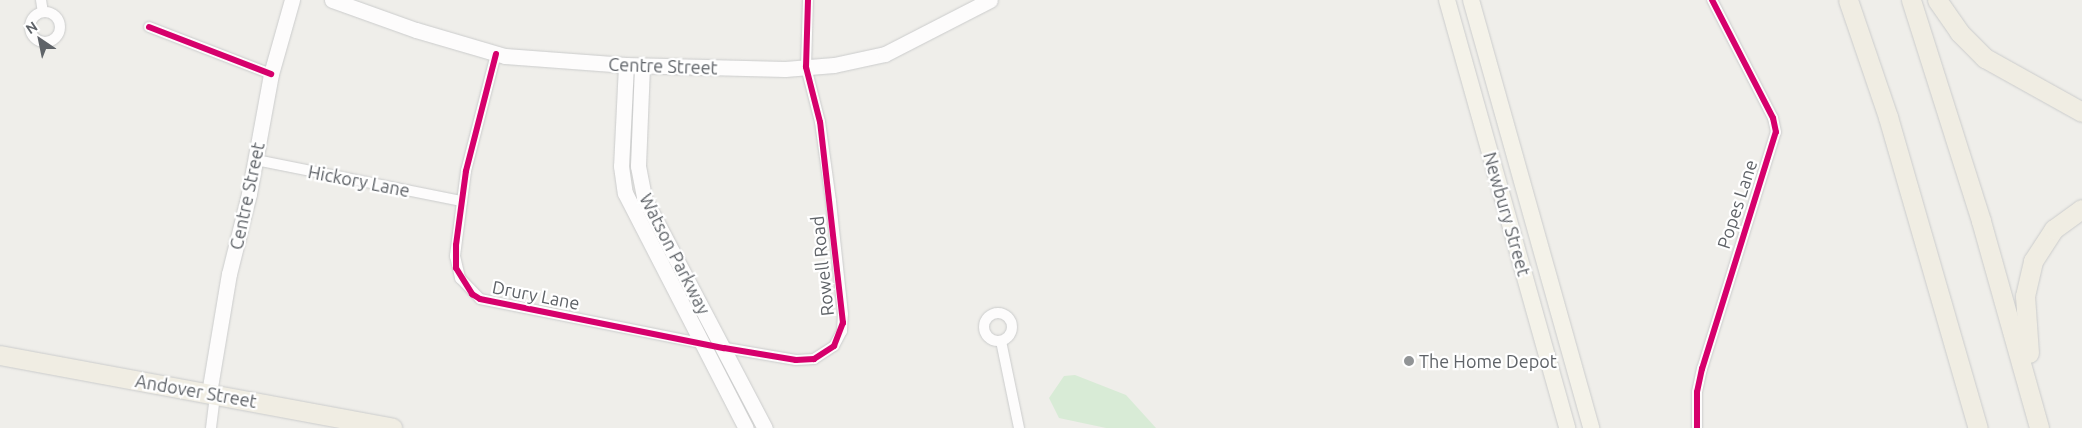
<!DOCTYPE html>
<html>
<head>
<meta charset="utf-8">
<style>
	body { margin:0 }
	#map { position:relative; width:2082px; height:428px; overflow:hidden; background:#efeeea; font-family:Ubuntu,sans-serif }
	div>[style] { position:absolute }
	.green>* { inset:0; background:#d8ebd6 }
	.roads { filter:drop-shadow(0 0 1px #cbcccc) drop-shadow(0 0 1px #cbcccc) }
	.street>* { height:10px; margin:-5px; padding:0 5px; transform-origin:5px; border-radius:5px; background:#fdfcfc }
	.street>.ring { margin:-5px; padding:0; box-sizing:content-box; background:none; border:10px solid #fdfcfc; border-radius:50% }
	.secondary>* { height:15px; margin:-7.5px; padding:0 7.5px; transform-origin:7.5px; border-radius:7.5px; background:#fdfcfc }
	.primary>* { height:16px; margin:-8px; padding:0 8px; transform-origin:8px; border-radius:8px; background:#f4f2e9 }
	.highway>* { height:19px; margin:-9.5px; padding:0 9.5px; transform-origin:9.5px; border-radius:9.5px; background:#f0ede3 }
	.cycleway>* { height:6px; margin:-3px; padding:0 3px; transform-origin:3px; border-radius:3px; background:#d6006c }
	.dots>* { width:14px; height:14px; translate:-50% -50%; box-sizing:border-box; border:2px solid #fff; border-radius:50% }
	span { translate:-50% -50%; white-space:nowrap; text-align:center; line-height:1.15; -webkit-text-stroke:4.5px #fff; paint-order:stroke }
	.street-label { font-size:18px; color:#5f6368 }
	.poi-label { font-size:18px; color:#5f6368 }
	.left { translate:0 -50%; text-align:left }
	.north { position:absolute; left:15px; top:15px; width:50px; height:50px; -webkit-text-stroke:4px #fff; paint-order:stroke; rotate:326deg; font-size:14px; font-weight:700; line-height:20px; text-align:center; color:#5f6368 }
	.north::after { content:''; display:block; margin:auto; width:18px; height:22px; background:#5f6368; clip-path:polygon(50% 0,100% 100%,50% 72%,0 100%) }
</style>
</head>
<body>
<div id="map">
	<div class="green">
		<i style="clip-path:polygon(1075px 375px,1126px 395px,1156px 428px,1106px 428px,1059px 418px,1049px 398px,1064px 376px)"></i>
	</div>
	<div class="roads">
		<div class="street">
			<i style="left:41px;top:0;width:12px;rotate:81deg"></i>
			<i class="ring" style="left:30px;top:12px;width:20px;height:20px"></i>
			<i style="left:149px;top:27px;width:131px;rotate:21.1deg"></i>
			<i style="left:496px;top:54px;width:121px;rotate:104.4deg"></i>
			<i style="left:466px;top:171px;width:86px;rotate:97.4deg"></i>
			<i style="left:455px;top:256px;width:23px;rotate:77deg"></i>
			<i style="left:460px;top:278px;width:29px;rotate:46deg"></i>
			<i style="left:480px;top:299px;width:229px;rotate:11.3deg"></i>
			<i style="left:256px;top:160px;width:210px;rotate:11.3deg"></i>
			<i class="ring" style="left:984px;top:313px;width:18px;height:18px"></i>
			<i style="left:1001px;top:341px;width:89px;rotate:78.3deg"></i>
			<i style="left:720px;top:347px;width:77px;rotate:9.7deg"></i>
			<i style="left:796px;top:360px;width:18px;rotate:-3deg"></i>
			<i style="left:814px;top:359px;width:24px;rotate:-33deg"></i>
			<i style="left:834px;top:346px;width:17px;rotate:-62deg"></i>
			<i style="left:842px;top:331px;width:17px;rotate:-87deg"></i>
			<i style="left:843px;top:314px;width:114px;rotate:-96.1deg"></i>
			<i style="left:831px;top:201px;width:80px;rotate:-97.9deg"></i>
			<i style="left:820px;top:122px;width:57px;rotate:-104.3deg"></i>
			<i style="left:806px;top:67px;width:67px;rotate:-88.3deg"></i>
			<i style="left:211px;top:428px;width:34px;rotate:-83deg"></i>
			<i style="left:1697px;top:428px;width:36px;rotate:-90deg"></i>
			<i style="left:1697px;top:392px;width:24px;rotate:-78deg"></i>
			<i style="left:1702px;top:369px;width:248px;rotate:-72.7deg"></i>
			<i style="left:1776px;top:132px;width:14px;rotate:-102deg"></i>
			<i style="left:1773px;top:118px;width:133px;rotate:-117.3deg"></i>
		</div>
		<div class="secondary">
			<i style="left:332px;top:0;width:89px;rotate:19.7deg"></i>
			<i style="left:416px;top:30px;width:93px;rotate:16.3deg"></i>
			<i style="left:505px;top:56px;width:121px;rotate:4.3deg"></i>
			<i style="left:626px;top:65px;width:159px;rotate:1.4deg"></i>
			<i style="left:785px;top:69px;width:49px;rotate:-4.7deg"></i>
			<i style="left:834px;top:65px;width:52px;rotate:-12.2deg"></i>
			<i style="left:885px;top:54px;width:118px;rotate:-27.2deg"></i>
			<i style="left:626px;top:65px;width:101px;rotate:92.8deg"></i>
			<i style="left:621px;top:166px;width:27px;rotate:82deg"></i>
			<i style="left:625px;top:193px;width:264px;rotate:62.8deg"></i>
			<i style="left:642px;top:66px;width:100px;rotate:92.3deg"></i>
			<i style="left:638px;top:166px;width:33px;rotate:79deg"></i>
			<i style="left:644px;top:198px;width:260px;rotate:62.3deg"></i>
			<i style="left:209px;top:393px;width:121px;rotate:-80.5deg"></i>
			<i style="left:229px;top:274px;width:82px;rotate:-76deg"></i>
			<i style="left:249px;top:194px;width:122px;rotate:-79.6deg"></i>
			<i style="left:271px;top:74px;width:77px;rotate:-74.2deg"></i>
		</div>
		<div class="primary">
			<i style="left:1447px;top:0;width:445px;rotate:74.3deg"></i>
			<i style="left:1471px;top:0;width:445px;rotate:74.3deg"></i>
		</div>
		<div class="highway">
			<i style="left:1848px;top:0;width:124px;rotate:71.1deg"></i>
			<i style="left:1888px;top:117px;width:324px;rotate:73.9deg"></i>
			<i style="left:1911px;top:0;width:232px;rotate:72.4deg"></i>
			<i style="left:1981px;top:221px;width:215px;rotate:74.3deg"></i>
			<i style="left:1937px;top:0;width:39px;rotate:55deg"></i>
			<i style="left:1959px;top:32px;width:37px;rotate:45deg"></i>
			<i style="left:1985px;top:58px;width:111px;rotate:29.1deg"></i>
			<i style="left:2029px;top:353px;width:57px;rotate:-94deg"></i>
			<i style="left:2025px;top:296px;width:36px;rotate:-77deg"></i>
			<i style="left:2033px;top:261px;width:38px;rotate:-57deg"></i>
			<i style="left:2054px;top:229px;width:34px;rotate:-36deg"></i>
			<i style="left:0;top:355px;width:399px;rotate:10.5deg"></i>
		</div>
	</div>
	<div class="cycleway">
		<i style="left:149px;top:27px;width:131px;rotate:21.1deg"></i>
		<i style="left:496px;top:54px;width:121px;rotate:104.4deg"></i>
		<i style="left:466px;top:171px;width:75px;rotate:97.7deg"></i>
		<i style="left:456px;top:245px;width:23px;rotate:90deg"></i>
		<i style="left:456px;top:268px;width:31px;rotate:58deg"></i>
		<i style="left:472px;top:294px;width:9px;rotate:32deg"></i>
		<i style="left:480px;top:299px;width:249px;rotate:11.4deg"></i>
		<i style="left:724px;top:348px;width:73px;rotate:9.5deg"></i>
		<i style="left:796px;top:360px;width:18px;rotate:-3deg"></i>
		<i style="left:814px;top:359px;width:24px;rotate:-33deg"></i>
		<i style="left:834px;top:346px;width:25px;rotate:-69deg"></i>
		<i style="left:843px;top:323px;width:202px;rotate:-96.5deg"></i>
		<i style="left:820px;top:122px;width:57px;rotate:-104.3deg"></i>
		<i style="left:806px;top:67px;width:67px;rotate:-88.3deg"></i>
		<i style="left:1697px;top:428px;width:36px;rotate:-90deg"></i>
		<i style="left:1697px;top:392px;width:24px;rotate:-78deg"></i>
		<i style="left:1702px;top:369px;width:248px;rotate:-72.7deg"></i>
		<i style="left:1776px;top:132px;width:14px;rotate:-102deg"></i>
		<i style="left:1773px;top:118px;width:133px;rotate:-117.3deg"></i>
	</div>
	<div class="dots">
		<i style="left:1409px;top:361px;background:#919496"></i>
	</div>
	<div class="street-label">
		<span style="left:663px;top:66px;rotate:2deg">Centre Street</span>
		<span style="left:359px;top:181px;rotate:11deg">Hickory Lane</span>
		<span style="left:247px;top:196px;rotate:-78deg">Centre Street</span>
		<span style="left:1737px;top:204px;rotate:-72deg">Popes Lane</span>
		<span style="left:1507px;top:214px;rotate:74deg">Newbury Street</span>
		<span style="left:675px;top:254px;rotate:63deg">Watson Parkway</span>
		<span style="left:822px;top:266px;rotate:-96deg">Rowell Road</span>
		<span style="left:536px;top:295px;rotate:11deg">Drury Lane</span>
		<span style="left:196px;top:391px;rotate:10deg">Andover Street</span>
	</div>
	<div class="poi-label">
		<span class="left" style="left:1419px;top:361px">The Home Depot</span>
	</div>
	<div class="north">N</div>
</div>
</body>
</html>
